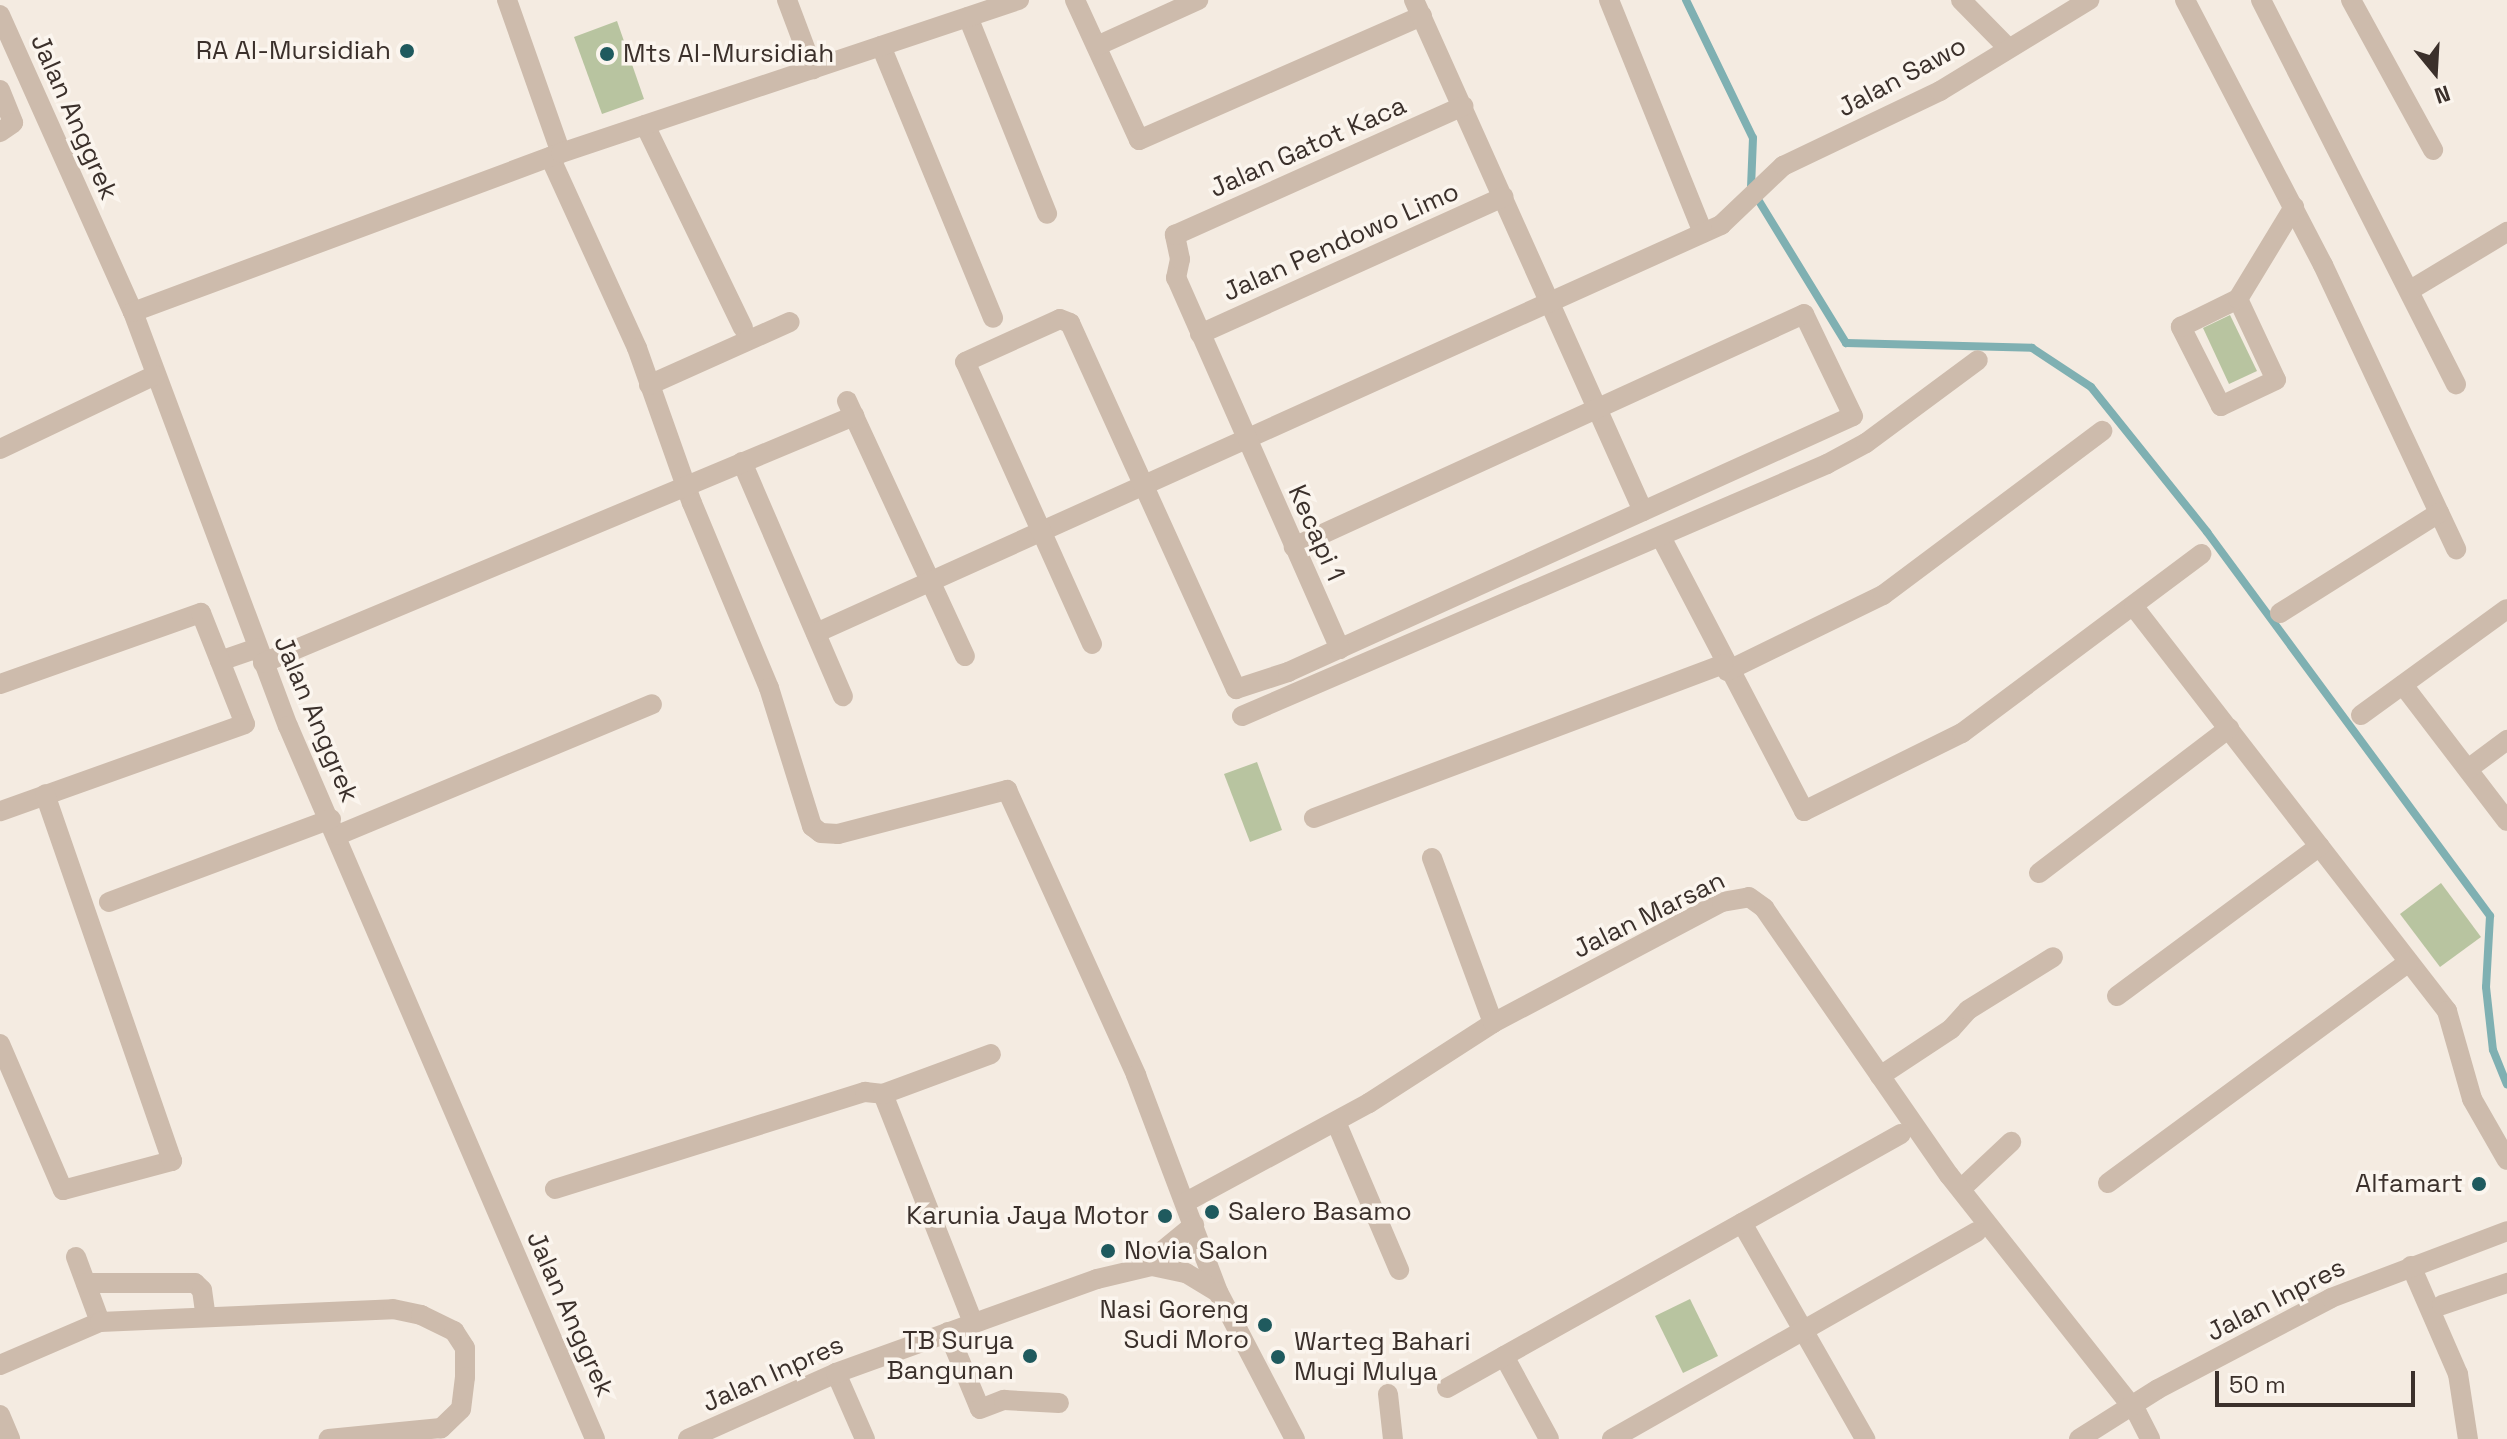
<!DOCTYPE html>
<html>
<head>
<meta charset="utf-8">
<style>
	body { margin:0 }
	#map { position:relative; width:2507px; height:1439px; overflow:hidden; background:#f4ebe1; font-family:"Space Grotesk",sans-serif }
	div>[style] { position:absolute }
	.green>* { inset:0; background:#b8c4a0 }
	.stream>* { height:8px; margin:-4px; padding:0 4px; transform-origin:4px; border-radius:4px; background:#7fb0b2 }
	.minor>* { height:20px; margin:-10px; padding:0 10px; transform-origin:10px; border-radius:10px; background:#cdbbac }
	.dots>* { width:22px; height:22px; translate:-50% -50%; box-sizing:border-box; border:4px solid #fbf5ee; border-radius:50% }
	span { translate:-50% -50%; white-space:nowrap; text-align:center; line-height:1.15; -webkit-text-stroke:7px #fbf5ee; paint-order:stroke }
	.poi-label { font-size:26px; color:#3b302b }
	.right { translate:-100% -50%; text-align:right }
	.left { translate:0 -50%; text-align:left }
	.street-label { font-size:26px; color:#3b302b }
	.north { position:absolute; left:2395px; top:32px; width:80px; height:80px; -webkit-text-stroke:6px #fbf5ee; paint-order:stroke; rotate:162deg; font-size:22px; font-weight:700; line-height:32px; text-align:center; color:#3b302b }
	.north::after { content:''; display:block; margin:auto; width:28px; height:36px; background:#3b302b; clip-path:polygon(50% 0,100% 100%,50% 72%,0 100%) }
	.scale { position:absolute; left:2215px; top:1371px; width:200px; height:36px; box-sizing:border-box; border:4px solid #3b302b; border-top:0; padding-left:10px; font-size:24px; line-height:28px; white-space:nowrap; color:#3b302b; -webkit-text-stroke:6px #fbf5ee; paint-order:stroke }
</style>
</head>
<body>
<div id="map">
	<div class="green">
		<i style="clip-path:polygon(617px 21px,644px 99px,602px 114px,574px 37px)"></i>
		<i style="clip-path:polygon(2230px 315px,2257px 371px,2229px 384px,2203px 328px)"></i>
		<i style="clip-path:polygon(1257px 762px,1282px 830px,1250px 842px,1224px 774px)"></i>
		<i style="clip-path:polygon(2441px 883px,2481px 937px,2440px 967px,2400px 914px)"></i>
		<i style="clip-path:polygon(1690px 1299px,1718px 1356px,1683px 1373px,1655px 1316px)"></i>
	</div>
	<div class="stream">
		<i style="left:1686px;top:0;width:153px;rotate:64.1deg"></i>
		<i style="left:1753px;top:138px;width:50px;rotate:92.3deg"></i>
		<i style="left:1751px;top:188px;width:182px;rotate:58.5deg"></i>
		<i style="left:1846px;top:343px;width:186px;rotate:1.5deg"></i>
		<i style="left:2032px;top:348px;width:71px;rotate:33.5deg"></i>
		<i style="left:2091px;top:387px;width:186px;rotate:51.3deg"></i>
		<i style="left:2207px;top:532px;width:477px;rotate:53.6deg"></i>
		<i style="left:2490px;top:916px;width:71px;rotate:93.2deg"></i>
		<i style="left:2486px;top:987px;width:63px;rotate:83.7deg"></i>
		<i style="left:2493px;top:1050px;width:37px;rotate:68deg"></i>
	</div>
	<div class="minor">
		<i style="left:507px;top:0;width:162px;rotate:70.6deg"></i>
		<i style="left:787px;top:0;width:74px;rotate:69.4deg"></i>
		<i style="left:1075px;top:0;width:154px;rotate:65.4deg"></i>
		<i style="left:1139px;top:140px;width:309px;rotate:-23.7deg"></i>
		<i style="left:1414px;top:0;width:560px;rotate:65.86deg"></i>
		<i style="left:1609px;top:0;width:251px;rotate:68deg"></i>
		<i style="left:1961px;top:0;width:67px;rotate:45.6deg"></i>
		<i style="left:2185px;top:0;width:299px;rotate:62.5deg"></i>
		<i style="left:2323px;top:265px;width:314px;rotate:64.9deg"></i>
		<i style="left:2261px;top:0;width:431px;rotate:63.1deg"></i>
		<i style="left:2351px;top:0;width:171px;rotate:61.3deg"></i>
		<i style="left:0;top:15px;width:325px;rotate:65.9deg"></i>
		<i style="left:133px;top:312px;width:442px;rotate:69.5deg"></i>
		<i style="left:288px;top:726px;width:776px;rotate:66.7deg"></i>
		<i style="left:968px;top:17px;width:212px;rotate:68.1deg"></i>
		<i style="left:1099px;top:45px;width:109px;rotate:-24.4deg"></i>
		<i style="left:881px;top:46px;width:294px;rotate:67.6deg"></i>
		<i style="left:0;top:90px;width:35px;rotate:68deg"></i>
		<i style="left:13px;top:123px;width:16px;rotate:145deg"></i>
		<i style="left:645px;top:125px;width:225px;rotate:64.2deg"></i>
		<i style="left:550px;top:157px;width:210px;rotate:65.5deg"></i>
		<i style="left:637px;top:348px;width:164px;rotate:70.5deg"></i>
		<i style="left:692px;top:503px;width:200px;rotate:67.4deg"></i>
		<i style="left:769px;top:688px;width:145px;rotate:72.7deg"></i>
		<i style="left:812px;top:826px;width:11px;rotate:38deg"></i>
		<i style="left:821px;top:833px;width:17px;rotate:3deg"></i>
		<i style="left:838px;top:834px;width:175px;rotate:-14.6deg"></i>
		<i style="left:1007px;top:790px;width:313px;rotate:65.6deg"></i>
		<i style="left:1136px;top:1075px;width:232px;rotate:69.3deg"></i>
		<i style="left:2412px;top:289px;width:111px;rotate:-31deg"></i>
		<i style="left:2238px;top:299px;width:89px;rotate:64.9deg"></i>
		<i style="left:2276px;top:380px;width:61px;rotate:154.7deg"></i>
		<i style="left:2221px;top:406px;width:89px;rotate:-116.9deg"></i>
		<i style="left:2181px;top:327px;width:64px;rotate:-26.2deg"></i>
		<i style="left:2238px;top:299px;width:108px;rotate:-58.7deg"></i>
		<i style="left:133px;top:312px;width:457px;rotate:-20.4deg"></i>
		<i style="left:561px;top:153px;width:483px;rotate:-18.5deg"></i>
		<i style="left:1200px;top:334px;width:333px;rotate:-24.3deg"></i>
		<i style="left:649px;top:385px;width:154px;rotate:-24.1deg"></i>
		<i style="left:847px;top:401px;width:281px;rotate:65.2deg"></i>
		<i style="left:0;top:449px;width:172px;rotate:-25.5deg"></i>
		<i style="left:742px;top:462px;width:255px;rotate:66.7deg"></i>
		<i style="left:1662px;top:539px;width:307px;rotate:62.4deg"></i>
		<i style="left:1804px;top:811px;width:176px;rotate:-26.3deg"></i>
		<i style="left:1962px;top:733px;width:299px;rotate:-36.8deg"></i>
		<i style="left:2134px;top:607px;width:511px;rotate:52.23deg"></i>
		<i style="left:2447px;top:1011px;width:91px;rotate:74.1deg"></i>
		<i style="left:2472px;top:1099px;width:70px;rotate:60.2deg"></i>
		<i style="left:2280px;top:613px;width:188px;rotate:-32.2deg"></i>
		<i style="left:816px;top:633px;width:993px;rotate:-24.27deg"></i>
		<i style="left:1721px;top:225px;width:86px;rotate:-43.6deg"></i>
		<i style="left:1783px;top:166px;width:174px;rotate:-25.5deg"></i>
		<i style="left:1940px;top:91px;width:175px;rotate:-31.4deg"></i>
		<i style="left:1092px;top:644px;width:309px;rotate:-114.2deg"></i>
		<i style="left:965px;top:362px;width:104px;rotate:-24.4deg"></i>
		<i style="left:1060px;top:319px;width:11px;rotate:22deg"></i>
		<i style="left:1070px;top:323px;width:402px;rotate:65.6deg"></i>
		<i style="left:1236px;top:689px;width:55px;rotate:-18.1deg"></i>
		<i style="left:1288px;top:672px;width:620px;rotate:-24.38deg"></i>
		<i style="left:1853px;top:416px;width:113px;rotate:-115.7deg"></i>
		<i style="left:1804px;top:314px;width:561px;rotate:155.45deg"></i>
		<i style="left:1340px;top:649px;width:406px;rotate:-113.8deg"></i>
		<i style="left:1176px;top:278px;width:19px;rotate:-78deg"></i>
		<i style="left:1180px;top:259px;width:25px;rotate:-102deg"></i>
		<i style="left:1175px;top:235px;width:316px;rotate:-24.1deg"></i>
		<i style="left:220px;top:661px;width:39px;rotate:-19deg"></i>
		<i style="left:263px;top:663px;width:641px;rotate:-22.68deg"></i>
		<i style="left:1727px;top:671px;width:174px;rotate:-26deg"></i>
		<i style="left:1883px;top:595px;width:274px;rotate:-36.8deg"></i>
		<i style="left:0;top:684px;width:213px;rotate:-19.5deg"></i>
		<i style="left:201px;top:613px;width:119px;rotate:68.4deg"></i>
		<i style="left:245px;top:724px;width:260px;rotate:160.4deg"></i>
		<i style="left:2403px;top:685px;width:171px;rotate:52.6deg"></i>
		<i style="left:2361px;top:715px;width:180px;rotate:-36deg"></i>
		<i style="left:1242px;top:716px;width:637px;rotate:-23.3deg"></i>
		<i style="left:1827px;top:464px;width:44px;rotate:-28.3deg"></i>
		<i style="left:1866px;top:443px;width:139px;rotate:-36.5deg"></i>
		<i style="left:2468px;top:769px;width:49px;rotate:-36.6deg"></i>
		<i style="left:1314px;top:818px;width:437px;rotate:-20.6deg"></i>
		<i style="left:338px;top:835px;width:340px;rotate:-22.6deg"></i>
		<i style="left:1432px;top:858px;width:176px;rotate:69.7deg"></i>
		<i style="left:2039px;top:873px;width:239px;rotate:-37.3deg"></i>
		<i style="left:109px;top:902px;width:237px;rotate:-20.5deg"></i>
		<i style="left:2117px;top:996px;width:252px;rotate:-36.5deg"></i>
		<i style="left:0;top:1044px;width:159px;rotate:66.7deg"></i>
		<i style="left:63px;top:1190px;width:113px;rotate:-14.9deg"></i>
		<i style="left:172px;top:1161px;width:388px;rotate:-109.1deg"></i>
		<i style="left:1880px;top:1076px;width:85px;rotate:-33.5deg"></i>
		<i style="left:1951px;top:1029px;width:25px;rotate:-48deg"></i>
		<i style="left:1968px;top:1010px;width:100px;rotate:-31.9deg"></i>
		<i style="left:883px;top:1094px;width:246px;rotate:68.5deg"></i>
		<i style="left:1336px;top:1122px;width:161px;rotate:66.9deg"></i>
		<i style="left:2108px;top:1183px;width:373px;rotate:-36.3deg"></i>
		<i style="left:555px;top:1189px;width:325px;rotate:-17.4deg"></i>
		<i style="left:865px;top:1092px;width:18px;rotate:6deg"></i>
		<i style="left:883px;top:1094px;width:115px;rotate:-20.3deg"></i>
		<i style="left:1961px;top:1189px;width:69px;rotate:-43.2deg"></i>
		<i style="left:1186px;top:1202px;width:208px;rotate:-28.4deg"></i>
		<i style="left:1369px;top:1103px;width:148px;rotate:-32.8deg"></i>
		<i style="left:1493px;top:1023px;width:259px;rotate:-27.9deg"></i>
		<i style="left:1722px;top:902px;width:27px;rotate:-10deg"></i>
		<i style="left:1749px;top:897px;width:19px;rotate:36deg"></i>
		<i style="left:1764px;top:908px;width:325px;rotate:55.3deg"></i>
		<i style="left:1949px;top:1175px;width:303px;rotate:51.7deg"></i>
		<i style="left:2137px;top:1413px;width:29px;rotate:63deg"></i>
		<i style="left:1742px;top:1223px;width:249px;rotate:60.3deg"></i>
		<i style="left:76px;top:1257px;width:69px;rotate:69.7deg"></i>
		<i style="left:1144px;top:1266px;width:65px;rotate:-39.4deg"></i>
		<i style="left:2411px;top:1266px;width:118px;rotate:66.5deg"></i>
		<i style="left:2458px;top:1374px;width:66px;rotate:81.3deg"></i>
		<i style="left:86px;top:1283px;width:109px"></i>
		<i style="left:195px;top:1283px;width:10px;rotate:45deg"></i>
		<i style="left:202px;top:1290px;width:27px;rotate:82deg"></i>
		<i style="left:2442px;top:1305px;width:69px;rotate:-18.7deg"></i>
		<i style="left:948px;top:1332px;width:83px;rotate:67.4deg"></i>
		<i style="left:980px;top:1409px;width:26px;rotate:-21deg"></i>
		<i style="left:1004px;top:1400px;width:55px;rotate:3.1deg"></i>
		<i style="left:1504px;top:1356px;width:94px;rotate:61.5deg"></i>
		<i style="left:0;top:1365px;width:109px;rotate:-23.3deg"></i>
		<i style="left:100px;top:1322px;width:293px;rotate:-2.5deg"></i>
		<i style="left:393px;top:1309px;width:29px;rotate:12deg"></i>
		<i style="left:421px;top:1315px;width:37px;rotate:26deg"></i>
		<i style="left:454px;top:1331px;width:20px;rotate:57deg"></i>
		<i style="left:465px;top:1348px;width:29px;rotate:90deg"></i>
		<i style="left:465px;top:1377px;width:32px;rotate:97deg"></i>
		<i style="left:461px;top:1409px;width:28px;rotate:136deg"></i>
		<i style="left:441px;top:1428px;width:113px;rotate:174.4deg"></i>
		<i style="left:836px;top:1373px;width:72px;rotate:66.3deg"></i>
		<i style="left:1447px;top:1388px;width:520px;rotate:-29.23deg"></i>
		<i style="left:1388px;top:1394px;width:45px;rotate:83.7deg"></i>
		<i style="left:0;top:1415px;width:26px;rotate:67deg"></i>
		<i style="left:688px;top:1439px;width:162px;rotate:-24deg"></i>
		<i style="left:836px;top:1373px;width:277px;rotate:-19.8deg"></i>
		<i style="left:1097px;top:1279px;width:57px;rotate:-13.3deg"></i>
		<i style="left:1152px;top:1266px;width:35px;rotate:12deg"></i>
		<i style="left:1186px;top:1273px;width:37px;rotate:31deg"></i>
		<i style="left:1218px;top:1292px;width:166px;rotate:62.4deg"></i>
		<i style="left:1612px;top:1439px;width:419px;rotate:-29.6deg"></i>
		<i style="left:2079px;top:1439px;width:93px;rotate:-32.3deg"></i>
		<i style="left:2158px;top:1389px;width:195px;rotate:-27.7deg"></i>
		<i style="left:2331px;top:1298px;width:188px;rotate:-20.8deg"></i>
	</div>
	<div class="dots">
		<i style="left:407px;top:51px;background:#1f5a5e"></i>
		<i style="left:607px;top:54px;background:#1f5a5e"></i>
		<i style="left:2479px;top:1184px;background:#1f5a5e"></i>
		<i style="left:1212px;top:1212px;background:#1f5a5e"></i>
		<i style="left:1165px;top:1216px;background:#1f5a5e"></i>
		<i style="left:1108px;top:1251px;background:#1f5a5e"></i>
		<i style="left:1265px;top:1325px;background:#1f5a5e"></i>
		<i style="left:1030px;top:1356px;background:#1f5a5e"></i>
		<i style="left:1278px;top:1357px;background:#1f5a5e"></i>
	</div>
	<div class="poi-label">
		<span class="right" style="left:391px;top:51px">RA Al-Mursidiah</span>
		<span class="left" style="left:623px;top:54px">Mts Al-Mursidiah</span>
		<span class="right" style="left:2463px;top:1184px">Alfamart</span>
		<span class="left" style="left:1228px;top:1212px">Salero Basamo</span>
		<span class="right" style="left:1149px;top:1216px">Karunia Jaya Motor</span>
		<span class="left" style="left:1124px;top:1251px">Novia Salon</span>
		<span class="right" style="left:1249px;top:1325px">Nasi Goreng<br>Sudi Moro</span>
		<span class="right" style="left:1014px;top:1356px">TB Surya<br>Bangunan</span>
		<span class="left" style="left:1294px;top:1357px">Warteg Bahari<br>Mugi Mulya</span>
	</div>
	<div class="street-label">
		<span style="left:1902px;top:77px;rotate:-28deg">Jalan Sawo</span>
		<span style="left:74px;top:117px;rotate:66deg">Jalan Anggrek</span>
		<span style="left:1308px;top:147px;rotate:-24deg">Jalan Gatot Kaca</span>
		<span style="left:1341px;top:242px;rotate:-24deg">Jalan Pendowo Limo</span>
		<span style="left:1316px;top:533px;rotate:66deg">Kecapi 1</span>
		<span style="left:316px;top:719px;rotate:67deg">Jalan Anggrek</span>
		<span style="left:1649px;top:915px;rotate:-26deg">Jalan Marsan</span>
		<span style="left:2276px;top:1300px;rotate:-27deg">Jalan Inpres</span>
		<span style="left:570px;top:1314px;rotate:66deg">Jalan Anggrek</span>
		<span style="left:773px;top:1374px;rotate:-24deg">Jalan Inpres</span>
	</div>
	<div class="north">N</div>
	<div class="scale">50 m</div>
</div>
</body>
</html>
